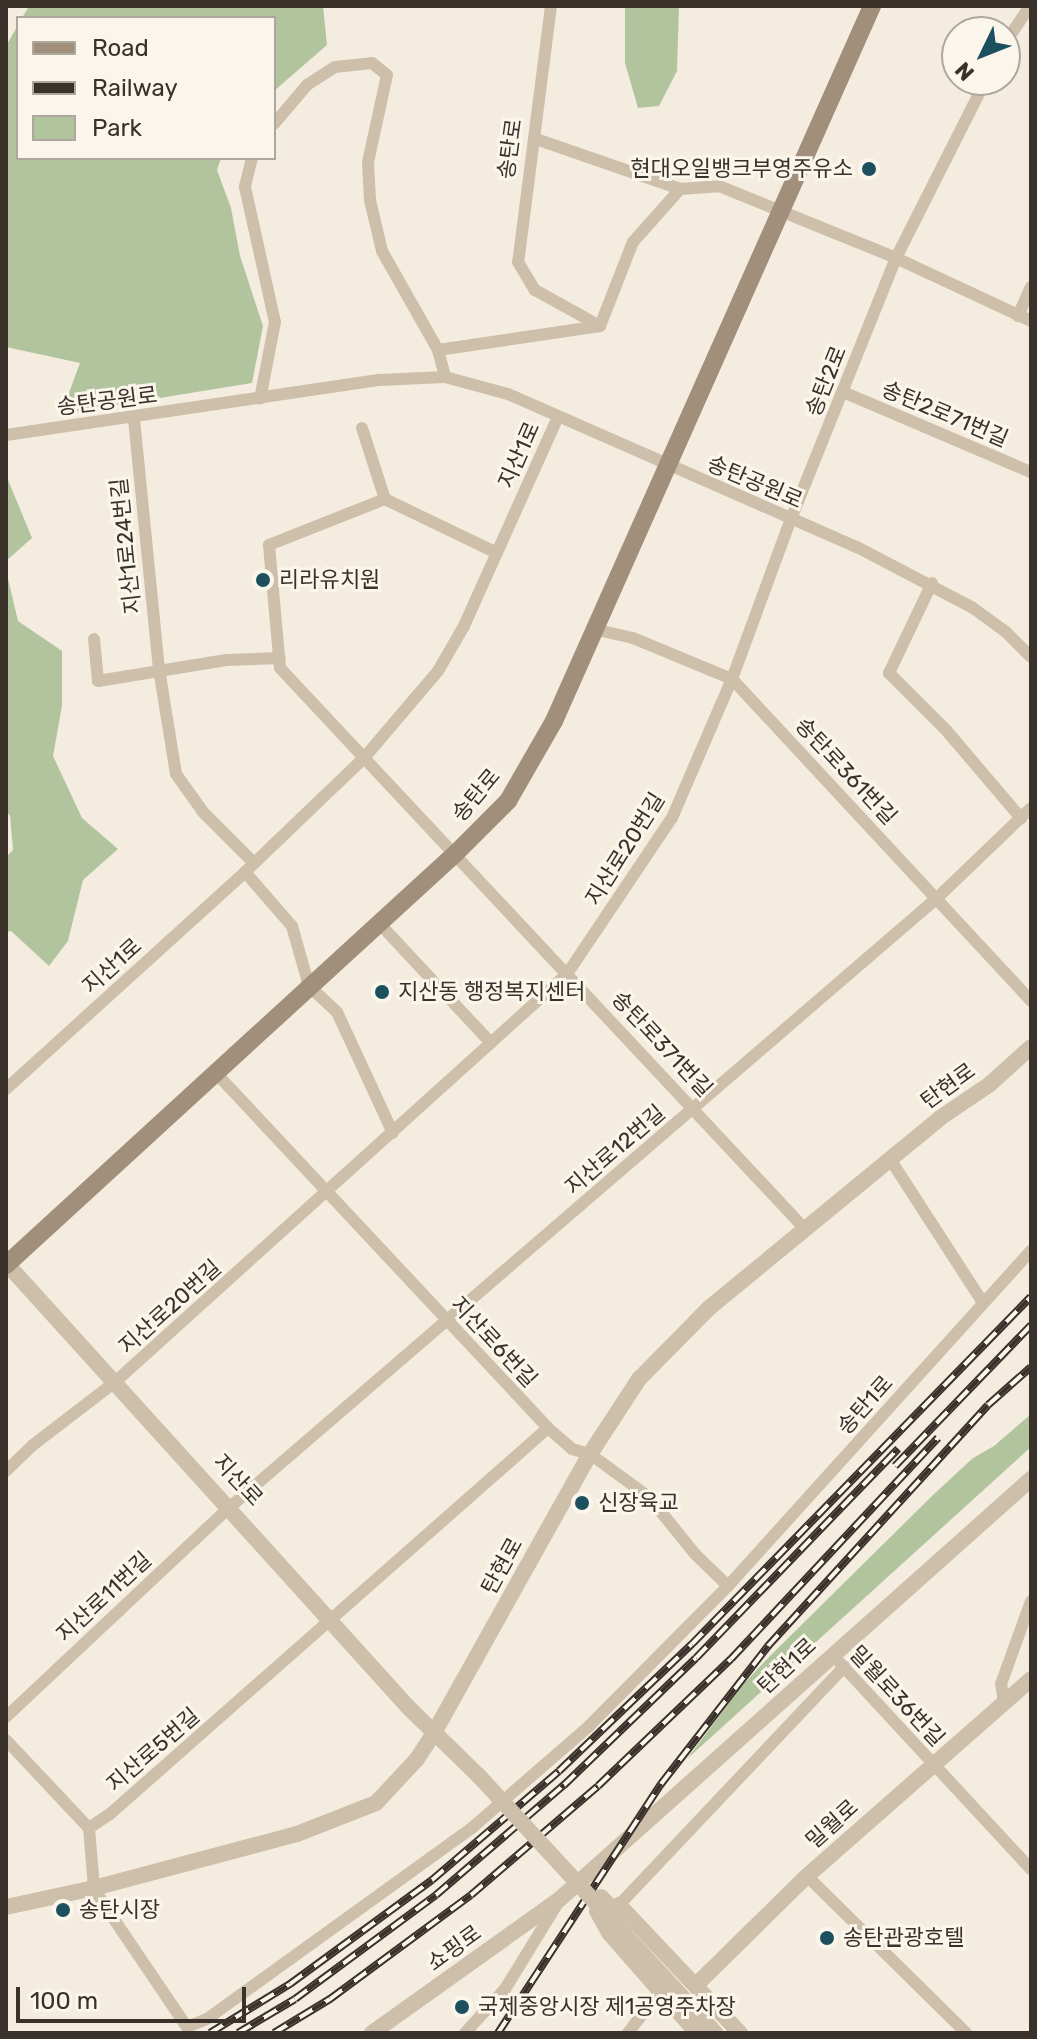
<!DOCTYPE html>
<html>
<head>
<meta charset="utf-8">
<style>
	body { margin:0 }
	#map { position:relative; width:1037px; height:2039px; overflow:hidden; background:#f4eddf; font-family:Rubik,"Noto Sans KR",sans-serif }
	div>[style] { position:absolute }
	.green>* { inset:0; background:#b2c49e }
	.minor>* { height:12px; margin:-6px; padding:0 6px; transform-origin:6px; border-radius:6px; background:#cdbfaa }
	.tertiary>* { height:16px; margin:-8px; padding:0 8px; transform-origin:8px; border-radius:8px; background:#cdbfaa }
	.secondary>* { height:18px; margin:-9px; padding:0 9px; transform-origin:9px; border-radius:9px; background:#a18f7b }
	.rail>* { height:8px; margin-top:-4px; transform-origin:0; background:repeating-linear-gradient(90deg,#fbf6ec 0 15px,#3a312a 0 30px); box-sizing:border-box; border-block:2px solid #3a312a }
	.tertiary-bridge>* { height:16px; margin:-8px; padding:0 8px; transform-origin:8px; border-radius:8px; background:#cdbfaa }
	.dots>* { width:22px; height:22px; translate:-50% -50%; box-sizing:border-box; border:4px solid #fbf6ec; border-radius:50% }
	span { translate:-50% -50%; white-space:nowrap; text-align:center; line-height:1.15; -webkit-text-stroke:6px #fbf6ec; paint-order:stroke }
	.street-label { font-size:22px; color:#3a312a }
	.poi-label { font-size:22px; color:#3a312a }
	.right { translate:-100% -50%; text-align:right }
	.left { translate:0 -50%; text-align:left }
	.frame { position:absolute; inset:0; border:8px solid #3a312a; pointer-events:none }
	.legend { position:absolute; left:16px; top:16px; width:260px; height:144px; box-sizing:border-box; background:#fbf6ec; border:2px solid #aea79e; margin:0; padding:10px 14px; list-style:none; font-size:24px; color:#3a312a }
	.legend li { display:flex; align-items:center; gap:16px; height:40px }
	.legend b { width:40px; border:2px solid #aea79e }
	.north { position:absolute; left:941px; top:16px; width:80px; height:80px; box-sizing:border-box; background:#fbf6ec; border:2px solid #aea79e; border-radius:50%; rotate:227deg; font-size:22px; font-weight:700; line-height:32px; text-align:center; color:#3a312a }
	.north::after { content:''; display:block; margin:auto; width:28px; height:36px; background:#1d505e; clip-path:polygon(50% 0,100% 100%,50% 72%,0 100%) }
	.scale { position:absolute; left:16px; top:1987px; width:230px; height:36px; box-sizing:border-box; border:4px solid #3a312a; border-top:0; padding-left:10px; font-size:24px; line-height:28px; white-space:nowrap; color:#3a312a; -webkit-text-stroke:6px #fbf6ec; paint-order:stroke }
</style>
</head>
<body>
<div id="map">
	<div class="green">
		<i style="clip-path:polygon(29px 6px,323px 6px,327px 45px,274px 91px,274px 18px,22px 18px)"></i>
		<i style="clip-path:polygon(625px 6px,679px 6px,677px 71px,659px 106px,638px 108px,625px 63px)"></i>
		<i style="clip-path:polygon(18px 25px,18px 158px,221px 158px,217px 170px,231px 208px,240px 256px,263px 326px,252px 383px,61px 414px,80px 363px,6px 347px,6px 46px)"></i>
		<i style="clip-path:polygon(6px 475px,32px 538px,6px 561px)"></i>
		<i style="clip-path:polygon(6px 570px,18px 621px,62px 651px,62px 706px,53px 756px,82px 818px,118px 849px,83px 880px,68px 941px,49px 966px,11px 931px,6px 932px,6px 857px,13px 850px,10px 816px,6px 811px)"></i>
		<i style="clip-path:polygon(1031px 1414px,1031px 1447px,687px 1759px,742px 1686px,767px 1659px,933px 1495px,973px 1458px,994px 1446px)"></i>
	</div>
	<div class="minor">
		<i style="left:551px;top:6px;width:258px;rotate:97.3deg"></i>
		<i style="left:518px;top:262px;width:33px;rotate:59deg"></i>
		<i style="left:535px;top:290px;width:74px;rotate:29deg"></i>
		<i style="left:600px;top:326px;width:90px;rotate:-68.6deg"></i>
		<i style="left:633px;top:242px;width:71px;rotate:-48.4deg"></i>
		<i style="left:680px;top:189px;width:39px;rotate:-4deg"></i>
		<i style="left:719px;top:186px;width:191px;rotate:22.1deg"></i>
		<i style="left:896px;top:258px;width:149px;rotate:25deg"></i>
		<i style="left:1005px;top:43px;width:45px;rotate:-56deg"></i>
		<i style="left:274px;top:124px;width:51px;rotate:-49.8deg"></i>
		<i style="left:307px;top:85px;width:33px;rotate:-33deg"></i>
		<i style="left:335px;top:67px;width:37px;rotate:-6deg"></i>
		<i style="left:372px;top:63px;width:19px;rotate:39deg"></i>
		<i style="left:387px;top:75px;width:89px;rotate:102.3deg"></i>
		<i style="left:368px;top:162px;width:38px;rotate:87deg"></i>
		<i style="left:370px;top:200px;width:52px;rotate:76.8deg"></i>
		<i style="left:382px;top:251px;width:114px;rotate:60.5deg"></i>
		<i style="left:438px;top:350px;width:28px;rotate:75deg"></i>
		<i style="left:536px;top:139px;width:152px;rotate:19.1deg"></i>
		<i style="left:252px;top:158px;width:30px;rotate:104deg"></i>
		<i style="left:245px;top:187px;width:138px;rotate:77.5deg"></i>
		<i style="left:275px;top:322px;width:78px;rotate:101deg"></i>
		<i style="left:1018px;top:316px;width:32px;rotate:-66deg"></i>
		<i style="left:438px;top:350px;width:164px;rotate:-8.4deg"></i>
		<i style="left:843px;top:392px;width:204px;rotate:23.1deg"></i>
		<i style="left:134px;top:419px;width:251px;rotate:84.3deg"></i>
		<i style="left:159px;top:669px;width:106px;rotate:80.8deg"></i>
		<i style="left:176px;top:774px;width:47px;rotate:54.6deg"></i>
		<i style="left:203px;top:812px;width:72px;rotate:45deg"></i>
		<i style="left:362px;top:428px;width:75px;rotate:72.1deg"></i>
		<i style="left:6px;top:435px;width:378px;rotate:-8.4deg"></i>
		<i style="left:380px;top:380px;width:65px;rotate:-2.6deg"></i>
		<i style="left:445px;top:377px;width:65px;rotate:15.1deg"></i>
		<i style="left:508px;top:394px;width:381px;rotate:23.7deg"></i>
		<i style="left:857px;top:547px;width:131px;rotate:27.7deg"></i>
		<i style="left:973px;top:608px;width:41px;rotate:36deg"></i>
		<i style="left:1006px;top:632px;width:35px;rotate:45deg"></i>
		<i style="left:497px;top:553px;width:124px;rotate:-154.3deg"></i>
		<i style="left:385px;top:499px;width:125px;rotate:158.4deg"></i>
		<i style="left:269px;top:545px;width:123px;rotate:84.9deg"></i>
		<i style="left:280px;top:668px;width:768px;rotate:46.9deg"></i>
		<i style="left:932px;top:583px;width:100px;rotate:115.5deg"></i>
		<i style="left:889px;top:673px;width:81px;rotate:45deg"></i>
		<i style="left:946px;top:730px;width:116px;rotate:49.6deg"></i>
		<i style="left:593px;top:629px;width:41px;rotate:12.7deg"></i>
		<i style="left:633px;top:638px;width:107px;rotate:22.5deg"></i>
		<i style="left:732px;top:679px;width:439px;rotate:47.1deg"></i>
		<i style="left:94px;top:639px;width:42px;rotate:84.6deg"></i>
		<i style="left:98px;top:681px;width:130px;rotate:-9.3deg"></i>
		<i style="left:226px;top:660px;width:54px;rotate:-2.1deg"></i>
		<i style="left:245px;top:872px;width:72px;rotate:49deg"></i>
		<i style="left:292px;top:926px;width:62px;rotate:74.2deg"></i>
		<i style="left:309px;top:986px;width:38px;rotate:43deg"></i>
		<i style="left:337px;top:1012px;width:133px;rotate:65.2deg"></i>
		<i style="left:379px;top:923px;width:164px;rotate:47deg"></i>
		<i style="left:215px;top:1072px;width:487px;rotate:46.9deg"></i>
		<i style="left:548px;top:1428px;width:32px;rotate:41deg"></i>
		<i style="left:572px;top:1449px;width:19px;rotate:16deg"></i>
		<i style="left:590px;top:1454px;width:73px;rotate:36.1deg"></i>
		<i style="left:649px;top:1497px;width:73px;rotate:51.1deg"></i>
		<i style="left:695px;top:1554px;width:46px;rotate:44.1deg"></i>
		<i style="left:6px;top:1089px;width:323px;rotate:-42.2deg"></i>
		<i style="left:245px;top:872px;width:165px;rotate:-43.8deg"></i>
		<i style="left:364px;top:758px;width:114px;rotate:-49.6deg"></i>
		<i style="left:438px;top:671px;width:52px;rotate:-60deg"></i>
		<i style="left:464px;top:626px;width:229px;rotate:-65.8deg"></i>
		<i style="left:890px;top:1159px;width:171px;rotate:57.1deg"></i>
		<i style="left:6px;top:1471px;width:37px;rotate:-44deg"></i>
		<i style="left:33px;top:1445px;width:103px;rotate:-37.5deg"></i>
		<i style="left:115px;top:1382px;width:609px;rotate:-42.07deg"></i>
		<i style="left:567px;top:974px;width:188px;rotate:-56.1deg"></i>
		<i style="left:672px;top:818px;width:151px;rotate:-66.7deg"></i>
		<i style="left:732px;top:679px;width:171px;rotate:-69.8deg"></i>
		<i style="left:791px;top:519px;width:281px;rotate:-68.1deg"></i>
		<i style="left:896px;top:258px;width:199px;rotate:-63.2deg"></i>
		<i style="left:840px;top:1663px;width:281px;rotate:47.2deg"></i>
		<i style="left:1004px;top:1702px;width:18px;rotate:-99deg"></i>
		<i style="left:1001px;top:1684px;width:88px;rotate:-70.1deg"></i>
		<i style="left:6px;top:1717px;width:307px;rotate:-43.2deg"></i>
		<i style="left:230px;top:1507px;width:933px;rotate:-40.74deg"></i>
		<i style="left:937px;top:898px;width:130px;rotate:-43.8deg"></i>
		<i style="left:6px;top:1740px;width:121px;rotate:46.7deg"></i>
		<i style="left:89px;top:1828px;width:60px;rotate:85.2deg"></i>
		<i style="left:94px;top:1888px;width:21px;rotate:59deg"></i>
		<i style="left:105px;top:1906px;width:146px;rotate:55.9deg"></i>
		<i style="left:187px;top:2027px;width:22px;rotate:-22deg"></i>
		<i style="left:207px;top:2019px;width:328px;rotate:-35.8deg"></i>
		<i style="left:473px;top:1827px;width:154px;rotate:-41deg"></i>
		<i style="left:589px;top:1726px;width:197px;rotate:-45.2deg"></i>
		<i style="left:728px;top:1586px;width:452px;rotate:-47.9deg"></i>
		<i style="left:89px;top:1828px;width:25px;rotate:-34deg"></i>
		<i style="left:110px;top:1814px;width:584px;rotate:-41.39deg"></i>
		<i style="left:807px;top:1876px;width:223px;rotate:44.6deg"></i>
		<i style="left:619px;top:1905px;width:328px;rotate:-46.6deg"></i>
		<i style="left:465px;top:2033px;width:59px;rotate:-47.7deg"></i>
		<i style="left:505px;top:1989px;width:101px;rotate:-58.4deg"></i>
		<i style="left:628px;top:2033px;width:54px;rotate:-52.5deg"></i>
	</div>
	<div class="tertiary">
		<i style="left:7px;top:1264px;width:600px;rotate:47.84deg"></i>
		<i style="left:410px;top:1709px;width:96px;rotate:44.2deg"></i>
		<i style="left:601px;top:1897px;width:19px;rotate:47deg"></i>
		<i style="left:614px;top:1911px;width:8px;rotate:-50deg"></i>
		<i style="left:619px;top:1905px;width:176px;rotate:46.6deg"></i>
		<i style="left:6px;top:1907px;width:90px;rotate:-12.2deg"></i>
		<i style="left:94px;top:1888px;width:210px;rotate:-14.9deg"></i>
		<i style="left:297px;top:1834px;width:85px;rotate:-21.4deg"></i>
		<i style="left:376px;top:1803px;width:60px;rotate:-47deg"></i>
		<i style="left:417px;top:1759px;width:33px;rotate:-57deg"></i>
		<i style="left:435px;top:1731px;width:317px;rotate:-60.8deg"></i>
		<i style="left:590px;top:1454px;width:90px;rotate:-56.8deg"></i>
		<i style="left:639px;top:1379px;width:100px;rotate:-45.4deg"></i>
		<i style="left:709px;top:1308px;width:299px;rotate:-39.4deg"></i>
		<i style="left:940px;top:1118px;width:60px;rotate:-34.2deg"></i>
		<i style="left:990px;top:1084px;width:55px;rotate:-42.1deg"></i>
		<i style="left:597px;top:1911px;width:26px;rotate:61deg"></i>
		<i style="left:610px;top:1934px;width:132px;rotate:48.7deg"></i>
		<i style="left:696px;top:1985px;width:156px;rotate:-44.5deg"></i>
		<i style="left:807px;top:1876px;width:298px;rotate:-41.3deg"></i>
		<i style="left:372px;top:2033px;width:232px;rotate:-35.5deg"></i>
		<i style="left:561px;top:1898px;width:630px;rotate:-41.72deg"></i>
	</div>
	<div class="secondary">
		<i style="left:6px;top:1265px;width:610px;rotate:-42.48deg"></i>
		<i style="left:456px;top:853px;width:74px;rotate:-45deg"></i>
		<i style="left:508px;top:801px;width:92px;rotate:-60.1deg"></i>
		<i style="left:554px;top:721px;width:783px;rotate:-66.02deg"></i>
	</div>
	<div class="rail">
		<i style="left:895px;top:1466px;width:196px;rotate:-46deg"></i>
		<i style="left:210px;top:2033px;width:94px;rotate:-31.5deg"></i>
		<i style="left:290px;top:1984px;width:176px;rotate:-36.2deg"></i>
		<i style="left:432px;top:1880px;width:167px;rotate:-40.6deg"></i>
		<i style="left:559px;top:1771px;width:184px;rotate:-43.7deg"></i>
		<i style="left:692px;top:1644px;width:485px;rotate:-45.7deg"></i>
		<i style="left:238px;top:2033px;width:66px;rotate:-30.8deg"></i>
		<i style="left:295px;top:1999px;width:175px;rotate:-36.4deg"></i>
		<i style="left:436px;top:1895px;width:169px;rotate:-40.7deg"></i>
		<i style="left:564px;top:1785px;width:183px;rotate:-43.9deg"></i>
		<i style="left:696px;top:1658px;width:291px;rotate:-46deg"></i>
		<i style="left:274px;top:2033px;width:66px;rotate:-31.3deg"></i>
		<i style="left:330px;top:1999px;width:175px;rotate:-36.4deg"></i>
		<i style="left:471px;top:1895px;width:167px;rotate:-40.6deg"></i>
		<i style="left:598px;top:1786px;width:184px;rotate:-43.7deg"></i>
		<i style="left:731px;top:1659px;width:303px;rotate:-46.9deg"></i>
		<i style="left:498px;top:2033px;width:298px;rotate:-56.8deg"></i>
		<i style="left:661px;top:1784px;width:175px;rotate:-52.2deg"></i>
		<i style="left:768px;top:1646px;width:326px;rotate:-47.6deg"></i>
		<i style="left:988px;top:1405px;width:57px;rotate:-41.5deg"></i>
	</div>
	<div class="tertiary-bridge">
		<i style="left:479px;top:1776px;width:349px;rotate:47.4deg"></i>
	</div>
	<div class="dots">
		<i style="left:869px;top:169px;background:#1d505e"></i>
		<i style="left:263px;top:580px;background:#1d505e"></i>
		<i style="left:382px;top:992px;background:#1d505e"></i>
		<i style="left:582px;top:1503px;background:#1d505e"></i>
		<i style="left:63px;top:1910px;background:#1d505e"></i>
		<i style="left:827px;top:1938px;background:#1d505e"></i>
		<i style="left:462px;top:2007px;background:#1d505e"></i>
	</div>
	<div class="street-label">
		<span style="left:510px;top:149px;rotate:-82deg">송탄로</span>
		<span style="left:826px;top:381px;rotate:-68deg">송탄2로</span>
		<span style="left:107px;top:401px;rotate:-7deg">송탄공원로</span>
		<span style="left:945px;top:414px;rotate:23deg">송탄2로71번길</span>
		<span style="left:519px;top:455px;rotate:-66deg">지산1로</span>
		<span style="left:755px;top:482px;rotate:23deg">송탄공원로</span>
		<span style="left:126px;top:546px;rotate:-96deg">지산1로24번길</span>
		<span style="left:846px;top:771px;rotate:47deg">송탄로361번길</span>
		<span style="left:476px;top:795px;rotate:-50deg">송탄로</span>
		<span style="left:625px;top:849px;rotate:-58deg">지산로20번길</span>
		<span style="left:112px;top:966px;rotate:-42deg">지산1로</span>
		<span style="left:662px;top:1044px;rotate:47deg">송탄로371번길</span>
		<span style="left:948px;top:1086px;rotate:-36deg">탄현로</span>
		<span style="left:615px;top:1150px;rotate:-41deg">지산로12번길</span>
		<span style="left:170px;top:1307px;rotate:-42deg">지산로20번길</span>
		<span style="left:494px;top:1342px;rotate:47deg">지산로6번길</span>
		<span style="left:865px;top:1405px;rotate:-48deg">송탄1로</span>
		<span style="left:238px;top:1480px;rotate:47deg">지산로</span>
		<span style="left:502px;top:1566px;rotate:-61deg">탄현로</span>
		<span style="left:104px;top:1597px;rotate:-43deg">지산로11번길</span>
		<span style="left:787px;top:1666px;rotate:-43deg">탄현1로</span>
		<span style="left:897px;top:1696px;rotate:47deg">밀월로36번길</span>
		<span style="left:153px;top:1750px;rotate:-41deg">지산로5번길</span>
		<span style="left:832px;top:1824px;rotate:-42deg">밀월로</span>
		<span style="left:454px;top:1948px;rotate:-36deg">쇼핑로</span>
	</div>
	<div class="poi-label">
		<span class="right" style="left:853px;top:169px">현대오일뱅크부영주유소</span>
		<span class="left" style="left:279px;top:580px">리라유치원</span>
		<span class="left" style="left:398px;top:992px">지산동 행정복지센터</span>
		<span class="left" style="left:598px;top:1503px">신장육교</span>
		<span class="left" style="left:79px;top:1910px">송탄시장</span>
		<span class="left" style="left:843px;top:1938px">송탄관광호텔</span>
		<span class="left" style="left:478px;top:2007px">국제중앙시장 제1공영주차장</span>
	</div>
	<div class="frame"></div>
	<ul class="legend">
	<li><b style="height:10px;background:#a18f7b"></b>Road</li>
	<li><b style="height:10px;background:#3a312a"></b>Railway</li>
	<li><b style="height:22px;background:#b2c49e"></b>Park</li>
	</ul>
	<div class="north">N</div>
	<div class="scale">100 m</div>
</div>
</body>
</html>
